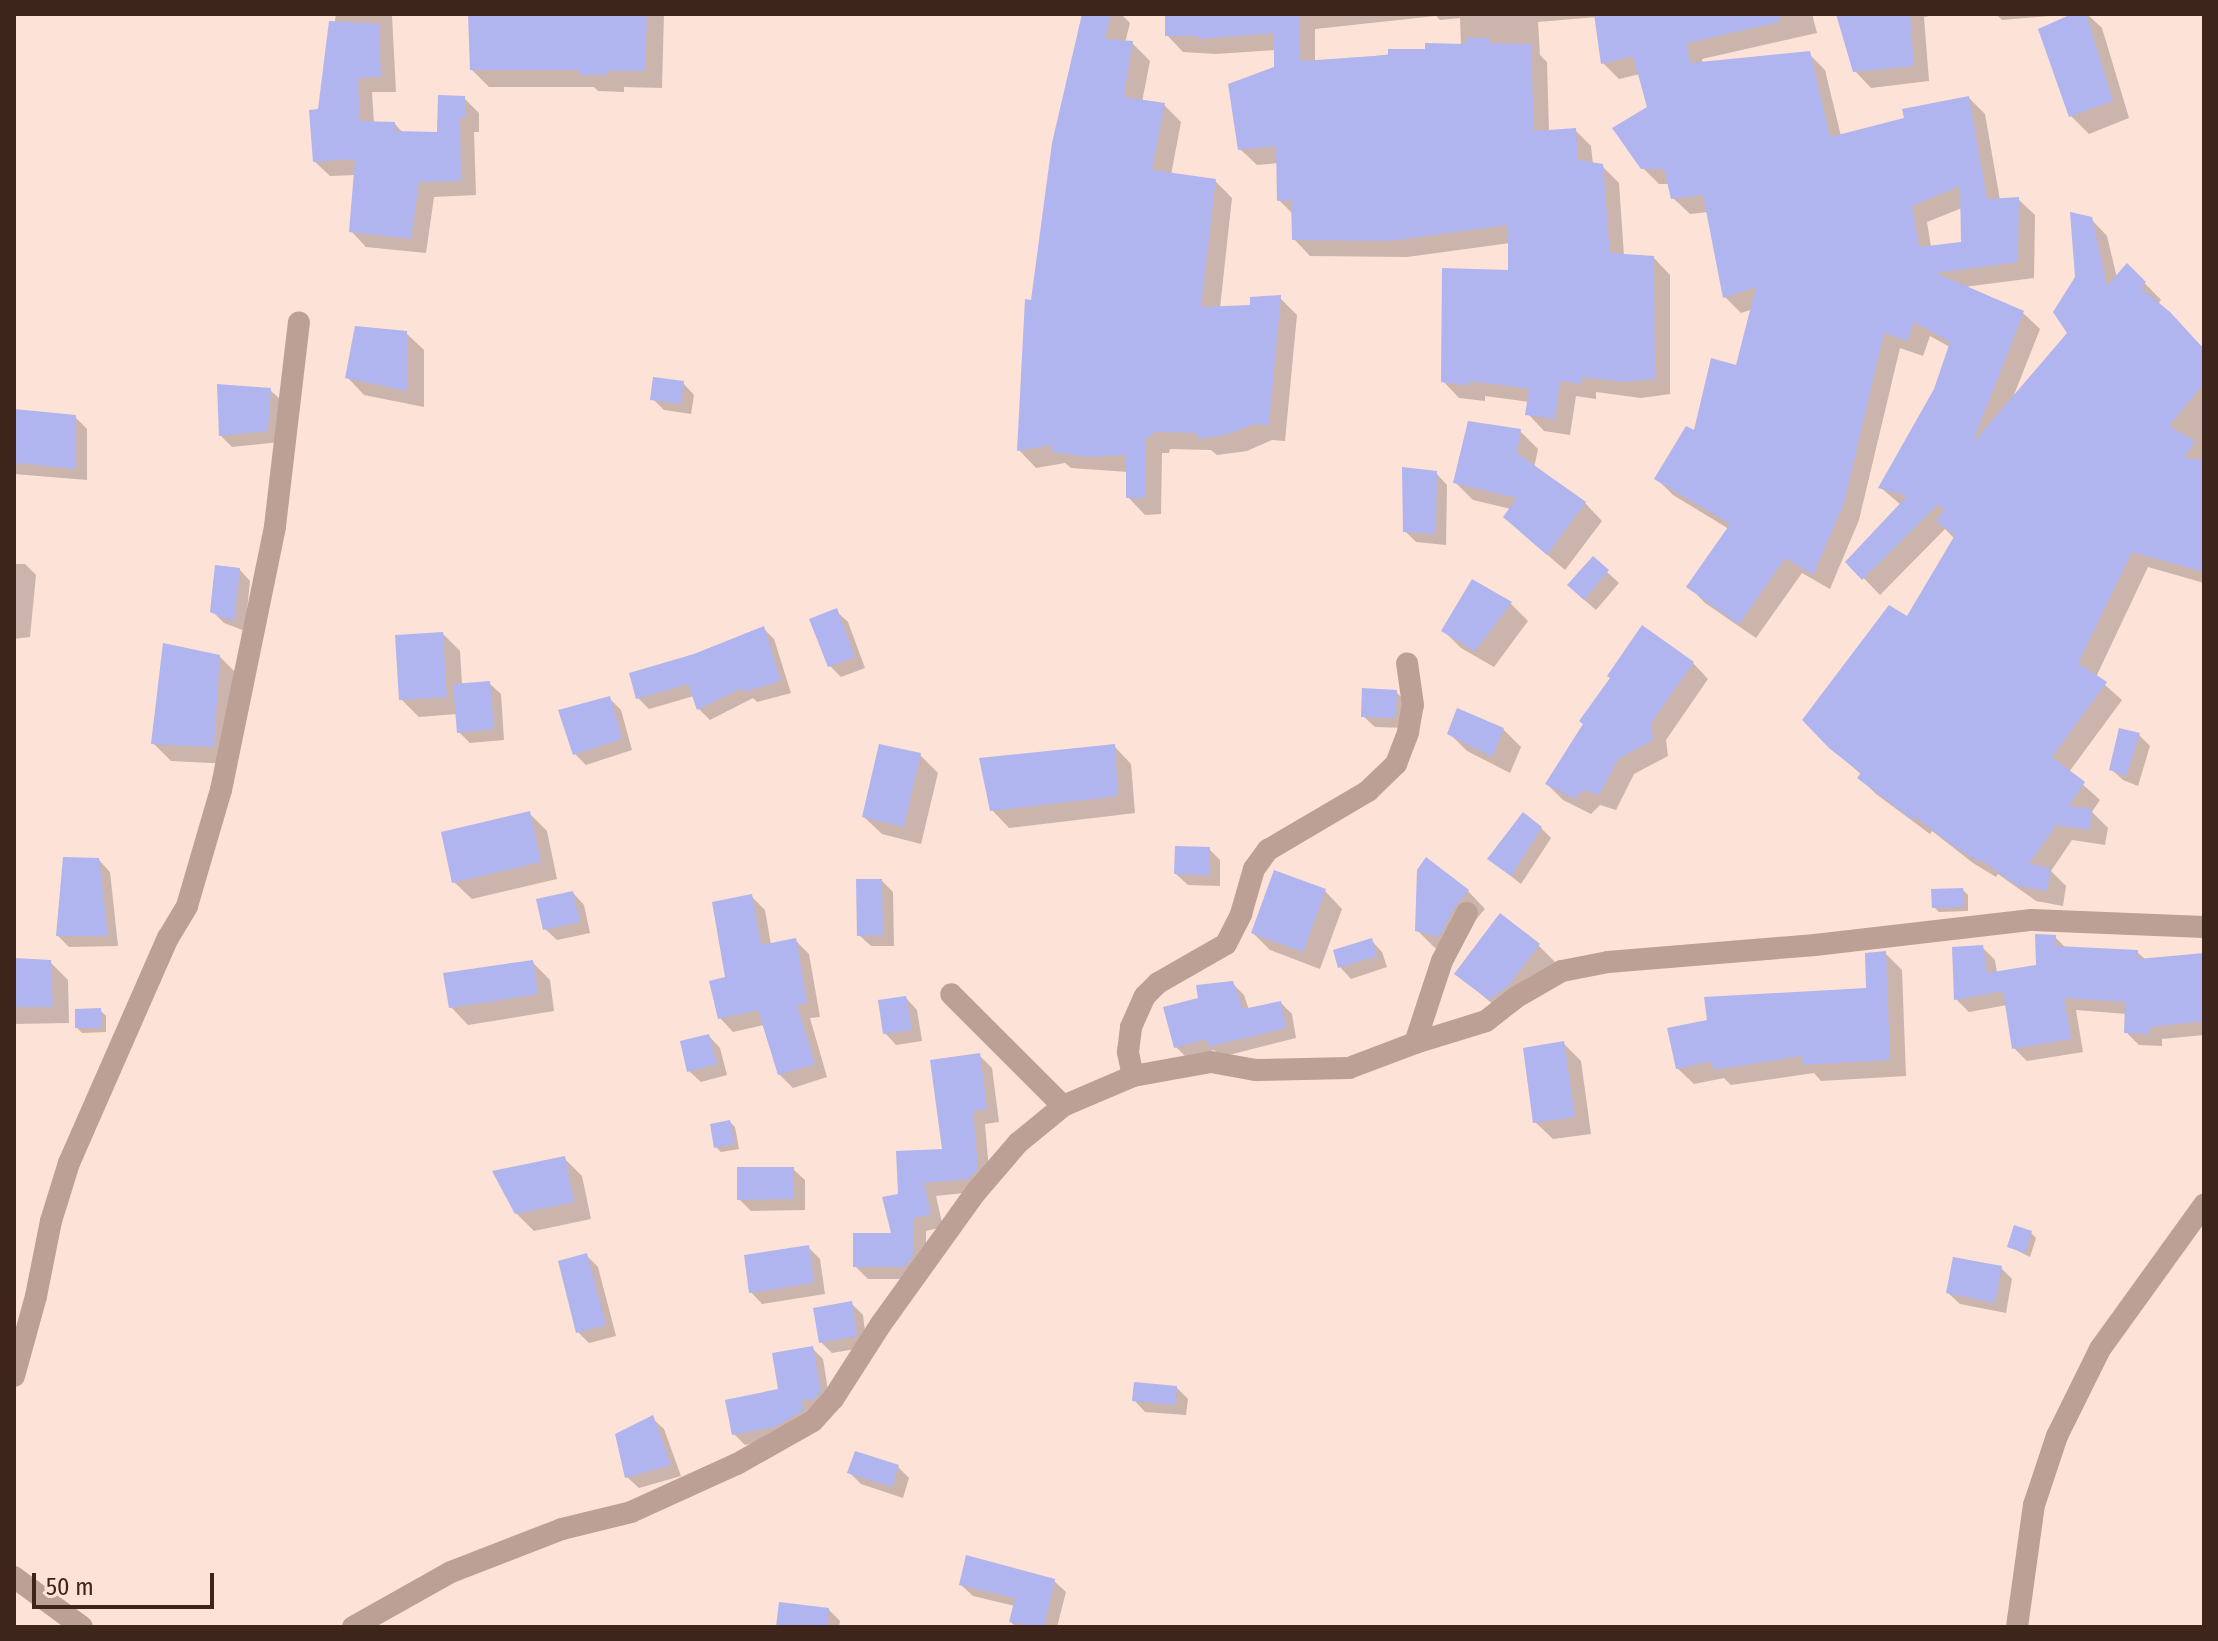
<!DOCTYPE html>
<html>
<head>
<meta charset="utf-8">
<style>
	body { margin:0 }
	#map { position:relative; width:2218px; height:1641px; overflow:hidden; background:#fde2d7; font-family:"Fira Sans Condensed",sans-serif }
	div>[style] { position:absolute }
	.shadow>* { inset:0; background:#0003 }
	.building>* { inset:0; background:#b0b4ef }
	.minor>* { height:22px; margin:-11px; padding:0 11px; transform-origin:11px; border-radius:11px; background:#bda095 }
	.tertiary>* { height:22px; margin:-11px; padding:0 11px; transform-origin:11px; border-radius:11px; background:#bda095 }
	span { translate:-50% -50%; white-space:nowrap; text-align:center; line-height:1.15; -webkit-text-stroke:8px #fde2d7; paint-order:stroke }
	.frame { position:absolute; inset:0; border:16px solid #3e251b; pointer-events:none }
	.scale { position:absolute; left:32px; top:1573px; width:182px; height:36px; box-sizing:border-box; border:4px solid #3e251b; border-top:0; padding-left:10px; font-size:24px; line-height:28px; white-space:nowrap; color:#3e251b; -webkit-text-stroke:6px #fde2d7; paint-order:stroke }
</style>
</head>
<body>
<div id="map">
	<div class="shadow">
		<i style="clip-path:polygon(336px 14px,398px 14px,392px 16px,396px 92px,372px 92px,374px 124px,395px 124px,404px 134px,439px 134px,464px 98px,479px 113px,479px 132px,474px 132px,476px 195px,434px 197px,426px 253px,366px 247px,351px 231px,355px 175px,330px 176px,314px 161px)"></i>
		<i style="clip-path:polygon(470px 14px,664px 14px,662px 88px,624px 87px,624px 92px,598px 91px,594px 87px,489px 87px,472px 70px)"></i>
		<i style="clip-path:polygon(1084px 14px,1121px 14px,1130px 23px,1125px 43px,1132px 43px,1150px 61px,1142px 102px,1164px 105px,1181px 122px,1171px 175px,1215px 181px,1232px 198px,1220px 308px,1252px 307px,1280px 298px,1297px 315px,1285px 441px,1272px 440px,1247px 451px,1217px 455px,1211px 450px,1170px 449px,1169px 453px,1162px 453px,1161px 514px,1145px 515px,1128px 497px,1128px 472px,1071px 468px,1065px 463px,1036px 468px,1019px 450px,1033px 302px)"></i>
		<i style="clip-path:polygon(evenodd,1167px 14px,1812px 14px,1817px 33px,1702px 59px,1703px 64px,1809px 54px,1825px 70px,1841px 136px,1907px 120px,1969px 98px,1985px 114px,2000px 200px,2018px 199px,2035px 215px,2034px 278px,1964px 287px,2023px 313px,2040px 329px,2012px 400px,2069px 334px,2091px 219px,2107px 236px,2117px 278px,2127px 265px,2161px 300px,2158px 304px,2204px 349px,2204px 583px,2148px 567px,2096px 677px,2122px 700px,2069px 772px,2100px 800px,2092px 812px,2108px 828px,2105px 845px,2072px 840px,2051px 871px,2066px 886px,2063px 906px,2036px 901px,1998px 874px,1996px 877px,1973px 863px,1932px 831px,1930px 834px,1876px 794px,1860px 778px,1862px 775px,1831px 748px,1955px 539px,1945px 529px,1880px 595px,1848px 562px,1901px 505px,1880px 487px,1936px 390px,1950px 347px,1930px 336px,1923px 356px,1900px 348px,1859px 520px,1830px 589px,1802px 573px,1756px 638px,1705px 603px,1689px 586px,1729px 529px,1673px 495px,1657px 479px,1696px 433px,1738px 368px,1753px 309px,1741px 313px,1725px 297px,1708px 212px,1690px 214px,1673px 198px,1670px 184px,1659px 184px,1642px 167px,1649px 108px,1640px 74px,1619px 79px,1603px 63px,1597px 17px,1538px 22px,1540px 55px,1547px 62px,1549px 132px,1575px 130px,1591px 146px,1593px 165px,1602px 166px,1619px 183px,1624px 256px,1654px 258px,1670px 275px,1670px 394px,1641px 398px,1596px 392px,1596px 399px,1576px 396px,1570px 435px,1544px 431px,1528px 414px,1529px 402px,1485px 396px,1485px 401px,1459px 398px,1443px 381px,1510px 272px,1510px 243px,1407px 257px,1310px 256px,1294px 239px,1293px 214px,1279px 200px,1279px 163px,1257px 165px,1240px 149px,1276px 69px,1276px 50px,1216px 54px,1183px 52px,1167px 35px,1167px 14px,1436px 16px,1440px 20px,1460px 18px,1461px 46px,1315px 63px,1315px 29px,1436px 16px,1167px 14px,1962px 208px,1963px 243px,1931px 247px,1927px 222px,1962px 208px)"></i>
		<i style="clip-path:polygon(1838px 14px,1941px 14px,1924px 17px,1929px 81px,1871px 88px,1855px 71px)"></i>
		<i style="clip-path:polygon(1996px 14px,2050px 14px,2050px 16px,2002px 20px)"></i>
		<i style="clip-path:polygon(2077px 14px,2087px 14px,2102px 28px,2129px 118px,2089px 134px,2071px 116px)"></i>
		<i style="clip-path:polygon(406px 333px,424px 350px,424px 407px,364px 395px,347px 377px)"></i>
		<i style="clip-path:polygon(683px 383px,694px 395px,691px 414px,664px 410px,653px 399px)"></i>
		<i style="clip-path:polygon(270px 390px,282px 401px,279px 442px,232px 447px,221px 436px)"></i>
		<i style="clip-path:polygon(14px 411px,75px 417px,87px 429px,87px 480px,14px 474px)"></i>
		<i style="clip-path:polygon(1520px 431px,1538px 449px,1534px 468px,1585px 503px,1602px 521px,1565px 570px,1523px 534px,1511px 509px,1473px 500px,1455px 482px)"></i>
		<i style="clip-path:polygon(1436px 473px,1447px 485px,1446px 545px,1416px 542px,1405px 531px)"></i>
		<i style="clip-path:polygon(1593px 559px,1619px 583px,1596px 610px,1581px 597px)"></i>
		<i style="clip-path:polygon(14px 564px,25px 564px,36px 575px,30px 637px,14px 639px)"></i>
		<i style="clip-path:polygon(239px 569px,250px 581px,245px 631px,224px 623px,212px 611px)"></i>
		<i style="clip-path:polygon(1510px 603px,1528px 621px,1494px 667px,1461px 648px,1444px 631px)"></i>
		<i style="clip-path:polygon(836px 611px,848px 622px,865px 668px,841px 677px,830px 666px)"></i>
		<i style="clip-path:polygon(763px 628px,774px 639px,791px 693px,757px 702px,753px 698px,710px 720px,699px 709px,694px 696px,649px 709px,638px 698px,695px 656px)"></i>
		<i style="clip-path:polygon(443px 634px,460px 651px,462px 685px,489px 683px,501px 694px,504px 740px,470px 743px,459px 732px,457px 714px,419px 717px,401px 699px)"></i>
		<i style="clip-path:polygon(219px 656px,237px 674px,231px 764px,171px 761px,153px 743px)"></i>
		<i style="clip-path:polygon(1693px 663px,1708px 679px,1666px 740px,1668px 756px,1634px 774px,1616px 810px,1600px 805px,1591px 814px,1563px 800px,1547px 784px)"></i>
		<i style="clip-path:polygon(1396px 692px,1407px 703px,1407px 728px,1375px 727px,1363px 716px)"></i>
		<i style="clip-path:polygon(609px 698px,621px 710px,632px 750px,586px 765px,575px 754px)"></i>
		<i style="clip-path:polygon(1503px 729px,1521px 747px,1510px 773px,1467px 751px,1449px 733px)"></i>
		<i style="clip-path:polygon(2139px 735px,2150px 746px,2138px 786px,2123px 780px,2111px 769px)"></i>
		<i style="clip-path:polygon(1114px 746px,1131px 764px,1135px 813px,1009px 828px,992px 810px)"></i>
		<i style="clip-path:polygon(920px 755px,938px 773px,921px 844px,882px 834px,864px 817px)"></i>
		<i style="clip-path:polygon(529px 813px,547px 831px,557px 879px,472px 899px,454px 882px)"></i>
		<i style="clip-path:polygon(1541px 828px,1551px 838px,1521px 884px,1489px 859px)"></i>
		<i style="clip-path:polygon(1209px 849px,1220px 860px,1220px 886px,1188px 885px,1176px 874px)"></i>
		<i style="clip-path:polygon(99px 860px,110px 872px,118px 946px,69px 947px,58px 936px)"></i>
		<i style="clip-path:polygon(882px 881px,893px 892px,894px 946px,871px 946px,859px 935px)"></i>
		<i style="clip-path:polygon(1963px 890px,1968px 895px,1968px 911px,1939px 912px,1934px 907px)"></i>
		<i style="clip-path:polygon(1325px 891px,1342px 909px,1320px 969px,1270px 950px,1253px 933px)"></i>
		<i style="clip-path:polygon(1468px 891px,1485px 909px,1472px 924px,1456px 954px,1435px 948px,1417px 930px)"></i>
		<i style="clip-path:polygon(573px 893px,584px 905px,590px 933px,557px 940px,545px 929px)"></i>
		<i style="clip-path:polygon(751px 896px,765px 910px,771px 945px,795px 940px,809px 954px,820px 1017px,810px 1018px,827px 1077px,793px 1088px,779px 1074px,764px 1025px,733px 1032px,720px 1018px)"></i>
		<i style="clip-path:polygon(2055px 937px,2066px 948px,2137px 952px,2146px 960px,2204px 954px,2204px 1035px,2162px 1039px,2162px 1046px,2139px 1045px,2126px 1032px,2127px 1014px,2076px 1010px,2083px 1052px,2027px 1061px,2014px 1048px,2007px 1005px,1969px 1012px,1956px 999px,1982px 947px,1995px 960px,1997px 973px,2038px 967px)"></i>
		<i style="clip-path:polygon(1371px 940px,1382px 952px,1387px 967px,1351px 979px,1340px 967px)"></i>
		<i style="clip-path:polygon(1538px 945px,1556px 963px,1508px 1017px,1457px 974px)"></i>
		<i style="clip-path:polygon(1885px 953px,1902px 970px,1906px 1076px,1821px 1081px,1814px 1073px,1731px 1085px,1724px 1078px,1694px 1084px,1677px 1068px,1868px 990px)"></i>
		<i style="clip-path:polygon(14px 960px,50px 962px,68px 980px,69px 1023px,14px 1024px)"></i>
		<i style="clip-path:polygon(532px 962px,550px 980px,554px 1011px,468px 1025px,451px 1007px)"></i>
		<i style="clip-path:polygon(1233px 984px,1244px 995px,1249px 1010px,1281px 1003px,1292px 1014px,1296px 1038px,1221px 1057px,1214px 1050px,1187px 1058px,1176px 1047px,1201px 999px)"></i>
		<i style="clip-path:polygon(906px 998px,917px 1010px,922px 1041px,896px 1045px,885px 1033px)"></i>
		<i style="clip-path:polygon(100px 1010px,106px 1016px,106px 1032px,82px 1033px,77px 1028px)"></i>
		<i style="clip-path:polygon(709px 1036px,720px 1048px,727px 1075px,701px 1082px,689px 1071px)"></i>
		<i style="clip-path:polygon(1564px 1044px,1581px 1061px,1591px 1134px,1553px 1139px,1535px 1122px)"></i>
		<i style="clip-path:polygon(979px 1055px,992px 1068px,999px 1122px,985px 1124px,990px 1182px,982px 1191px,936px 1196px,943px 1227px,926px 1231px,926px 1268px,918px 1279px,868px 1279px,855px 1266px,893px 1235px,900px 1196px,944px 1151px)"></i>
		<i style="clip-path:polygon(730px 1122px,735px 1127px,739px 1149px,721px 1152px,716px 1147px)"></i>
		<i style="clip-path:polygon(564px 1158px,582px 1176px,591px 1219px,534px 1231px,516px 1213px)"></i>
		<i style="clip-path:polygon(793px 1169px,805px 1180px,805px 1210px,751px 1211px,739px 1199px)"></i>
		<i style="clip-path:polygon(2031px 1233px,2036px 1238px,2030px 1257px,2010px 1247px)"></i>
		<i style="clip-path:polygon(808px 1247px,820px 1259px,825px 1294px,762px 1304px,751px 1292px)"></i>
		<i style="clip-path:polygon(586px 1255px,598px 1267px,616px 1336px,589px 1343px,578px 1332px)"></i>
		<i style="clip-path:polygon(2001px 1268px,2012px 1279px,2006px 1313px,1960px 1304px,1948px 1293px)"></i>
		<i style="clip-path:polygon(851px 1303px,863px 1315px,867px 1347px,832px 1353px,821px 1342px)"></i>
		<i style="clip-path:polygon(812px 1348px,823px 1359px,830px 1403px,786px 1437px,745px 1445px,734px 1434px,780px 1391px)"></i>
		<i style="clip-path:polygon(1176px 1387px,1188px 1399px,1186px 1415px,1145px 1412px,1134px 1400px)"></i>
		<i style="clip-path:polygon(652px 1418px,664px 1429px,681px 1476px,639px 1488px,627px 1477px)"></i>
		<i style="clip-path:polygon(898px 1467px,909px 1478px,903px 1498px,861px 1484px,850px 1473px)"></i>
		<i style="clip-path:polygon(1054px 1581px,1066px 1592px,1057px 1627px,1016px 1627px,1011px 1622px,1015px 1606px,973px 1596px,961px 1585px)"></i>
		<i style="clip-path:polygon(828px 1609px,840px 1621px,839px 1627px,778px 1627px)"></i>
	</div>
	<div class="building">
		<i style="clip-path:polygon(468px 14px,647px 14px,645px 71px,607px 71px,607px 75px,579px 75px,579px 70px,470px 70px)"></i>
		<i style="clip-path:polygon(1082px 14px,1111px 14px,1105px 39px,1133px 41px,1124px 97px,1165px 103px,1152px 170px,1216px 179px,1201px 307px,1250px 305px,1250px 297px,1281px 295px,1269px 425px,1254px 424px,1229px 434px,1198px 439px,1198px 433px,1153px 432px,1152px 437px,1145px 437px,1145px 498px,1126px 498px,1126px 455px,1089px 457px,1052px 452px,1052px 445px,1017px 451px,1025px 299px,1031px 300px,1052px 143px)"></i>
		<i style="clip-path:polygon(1165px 14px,1299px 14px,1299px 57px,1302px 61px,1388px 55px,1388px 49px,1425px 49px,1425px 43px,1465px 44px,1465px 38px,1489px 38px,1490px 43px,1531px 44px,1534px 131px,1576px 128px,1578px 160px,1603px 164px,1610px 253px,1654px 256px,1655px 379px,1624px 382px,1581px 377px,1581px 384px,1560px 381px,1555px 419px,1525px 415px,1529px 389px,1470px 381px,1470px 386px,1441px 382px,1442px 268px,1508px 270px,1508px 225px,1390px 241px,1292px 240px,1291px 200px,1277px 201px,1276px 146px,1238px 150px,1228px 84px,1274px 67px,1274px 33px,1198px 39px,1198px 36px,1165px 36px)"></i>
		<i style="clip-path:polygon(evenodd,1594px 14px,1779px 14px,1780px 22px,1687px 43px,1690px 63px,1810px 51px,1830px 137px,1904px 118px,1902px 109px,1969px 96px,1987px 199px,2019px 197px,2018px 262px,1936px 273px,2024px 311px,1972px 444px,2067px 333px,2053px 312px,2075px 277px,2070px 212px,2092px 217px,2107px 286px,2127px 263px,2146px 282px,2141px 288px,2170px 312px,2204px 349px,2204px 383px,2169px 426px,2195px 441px,2184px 458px,2204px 460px,2204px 572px,2132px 552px,2078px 663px,2107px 682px,2052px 757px,2085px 782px,2069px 806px,2092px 809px,2090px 830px,2056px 825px,2029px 864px,2051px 868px,2047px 891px,2018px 886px,1981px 860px,1979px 862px,1955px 847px,1915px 817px,1913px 820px,1857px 778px,1861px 773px,1830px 749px,1802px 720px,1889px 605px,1907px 616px,1955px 535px,1936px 522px,1944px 509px,1938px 504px,1862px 580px,1845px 562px,1907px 496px,1878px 488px,1934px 389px,1950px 342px,1914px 322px,1907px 341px,1884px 333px,1844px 503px,1813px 575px,1785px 558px,1739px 624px,1686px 587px,1730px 524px,1654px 479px,1686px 426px,1694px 430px,1711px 358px,1736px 365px,1756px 287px,1723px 298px,1703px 195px,1671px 199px,1664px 169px,1641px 169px,1612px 128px,1647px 107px,1633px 56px,1601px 64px,1594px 14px,1960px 186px,1961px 242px,1919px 247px,1912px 206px,1960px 186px)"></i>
		<i style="clip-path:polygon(1836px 14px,1910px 14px,1914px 66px,1853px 72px)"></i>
		<i style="clip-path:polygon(2072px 14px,2086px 14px,2113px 101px,2069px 117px,2038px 29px)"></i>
		<i style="clip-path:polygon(329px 21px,379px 24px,381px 77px,358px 78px,360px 121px,395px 122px,395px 131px,437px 132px,438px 95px,465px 96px,465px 118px,460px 118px,461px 181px,419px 182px,411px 239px,349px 232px,355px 159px,313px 162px,309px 110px,318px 109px)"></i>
		<i style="clip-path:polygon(355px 326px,407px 331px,407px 391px,345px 378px)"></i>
		<i style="clip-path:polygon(653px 377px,684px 381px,681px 404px,650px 400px)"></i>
		<i style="clip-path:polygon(217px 384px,271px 388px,268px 431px,219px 436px)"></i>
		<i style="clip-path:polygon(14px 409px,76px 415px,76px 469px,14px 463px)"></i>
		<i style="clip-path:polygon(1468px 421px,1521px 429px,1517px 453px,1586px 502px,1547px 555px,1503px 517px,1517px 498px,1453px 483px)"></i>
		<i style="clip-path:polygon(1402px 467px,1437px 471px,1436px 534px,1403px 532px)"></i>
		<i style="clip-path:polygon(1593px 556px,1609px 570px,1584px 600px,1567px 585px)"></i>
		<i style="clip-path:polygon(215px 565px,240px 568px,234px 622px,210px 612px)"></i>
		<i style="clip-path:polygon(1472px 579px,1512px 602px,1475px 651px,1441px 631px)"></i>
		<i style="clip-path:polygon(837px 608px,855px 657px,828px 667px,809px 619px)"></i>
		<i style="clip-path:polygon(1642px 625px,1694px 662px,1651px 723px,1653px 740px,1618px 759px,1599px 795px,1583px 790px,1575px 799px,1545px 784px,1583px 724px,1579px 721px,1610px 678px,1607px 676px)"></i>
		<i style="clip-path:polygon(764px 626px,781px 681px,744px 692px,742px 688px,697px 710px,688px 684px,636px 699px,629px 673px,694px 654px)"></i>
		<i style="clip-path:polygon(443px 632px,447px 697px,399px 700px,395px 635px)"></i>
		<i style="clip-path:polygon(163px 643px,220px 655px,214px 747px,151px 744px)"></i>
		<i style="clip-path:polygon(490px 681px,494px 729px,457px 733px,453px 684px)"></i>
		<i style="clip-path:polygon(1362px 688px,1397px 690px,1396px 718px,1361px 717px)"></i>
		<i style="clip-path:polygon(610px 696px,622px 739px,573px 755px,558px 710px)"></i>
		<i style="clip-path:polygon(1457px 708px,1504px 728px,1492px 757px,1447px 734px)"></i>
		<i style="clip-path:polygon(2119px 728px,2140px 733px,2126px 776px,2109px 770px)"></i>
		<i style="clip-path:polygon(879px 744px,921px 753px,904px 827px,862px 817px)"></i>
		<i style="clip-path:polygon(1115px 744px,1118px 796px,990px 811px,979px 758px)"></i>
		<i style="clip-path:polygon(530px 811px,541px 862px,452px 883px,441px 832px)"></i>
		<i style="clip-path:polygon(1523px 812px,1542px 827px,1511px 876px,1487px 859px)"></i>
		<i style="clip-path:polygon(1175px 846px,1210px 847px,1209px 875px,1174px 874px)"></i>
		<i style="clip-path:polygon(63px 857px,99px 858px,108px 936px,56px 936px)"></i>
		<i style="clip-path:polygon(1426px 857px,1469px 890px,1455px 907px,1439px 937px,1415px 931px,1417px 870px)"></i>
		<i style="clip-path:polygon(1274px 870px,1326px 889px,1303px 952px,1251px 933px)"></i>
		<i style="clip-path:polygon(856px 879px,882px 879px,883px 935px,857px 936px)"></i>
		<i style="clip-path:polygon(1963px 888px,1964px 907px,1932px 908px,1931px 889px)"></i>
		<i style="clip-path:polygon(573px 891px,580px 922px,543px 930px,536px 899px)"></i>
		<i style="clip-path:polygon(752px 894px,761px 945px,796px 938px,807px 1003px,797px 1005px,815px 1064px,778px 1075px,758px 1010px,718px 1019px,709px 981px,725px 977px,712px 902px)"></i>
		<i style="clip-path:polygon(1500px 913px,1540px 944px,1508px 986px,1489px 1000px,1454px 974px)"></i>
		<i style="clip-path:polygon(2035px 934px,2056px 935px,2056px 946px,2138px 950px,2138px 959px,2204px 953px,2204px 1021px,2150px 1027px,2149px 1034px,2124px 1033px,2125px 1002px,2064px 998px,2071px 1039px,2012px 1049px,2003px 991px,1954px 1000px,1952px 947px,1983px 945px,1987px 973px,2036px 965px)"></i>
		<i style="clip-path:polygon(1372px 938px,1377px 956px,1338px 968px,1333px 950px)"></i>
		<i style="clip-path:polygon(1886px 951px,1890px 1060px,1803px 1065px,1802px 1056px,1713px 1070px,1712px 1061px,1676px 1069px,1667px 1028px,1707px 1020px,1704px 997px,1866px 988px,1865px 953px)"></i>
		<i style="clip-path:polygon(14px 958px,51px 960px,53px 1007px,14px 1007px)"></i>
		<i style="clip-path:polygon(533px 960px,538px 994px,449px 1008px,443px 973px)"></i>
		<i style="clip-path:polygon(1233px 981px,1243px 1009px,1281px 1001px,1286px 1028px,1208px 1047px,1207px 1039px,1174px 1048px,1163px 1007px,1198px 998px,1196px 985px)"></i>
		<i style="clip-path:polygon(906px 996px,912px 1030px,883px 1034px,878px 1000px)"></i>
		<i style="clip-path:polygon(101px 1008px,102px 1028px,75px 1028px,75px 1009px)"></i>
		<i style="clip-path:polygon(709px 1034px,717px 1064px,687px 1072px,680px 1041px)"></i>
		<i style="clip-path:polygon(1564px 1041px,1575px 1117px,1533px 1123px,1523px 1048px)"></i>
		<i style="clip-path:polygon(980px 1053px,987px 1109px,973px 1111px,978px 1168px,969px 1179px,924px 1183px,931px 1214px,914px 1218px,914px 1254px,905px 1267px,853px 1267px,853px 1233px,891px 1233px,882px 1197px,898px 1194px,896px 1151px,942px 1149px,930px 1060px)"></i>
		<i style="clip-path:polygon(730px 1120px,735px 1144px,714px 1148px,710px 1124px)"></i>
		<i style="clip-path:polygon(565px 1156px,574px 1202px,515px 1214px,492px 1171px)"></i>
		<i style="clip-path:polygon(737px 1167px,794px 1167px,794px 1199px,737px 1200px)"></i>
		<i style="clip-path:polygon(2014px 1225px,2032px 1231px,2025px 1253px,2007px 1247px)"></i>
		<i style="clip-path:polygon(809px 1245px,814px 1283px,749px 1293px,744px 1255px)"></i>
		<i style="clip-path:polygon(587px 1253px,606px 1325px,576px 1333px,558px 1261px)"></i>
		<i style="clip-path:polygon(1953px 1257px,2002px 1266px,1995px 1303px,1946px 1293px)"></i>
		<i style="clip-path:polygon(852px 1301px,857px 1336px,819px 1343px,813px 1308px)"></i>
		<i style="clip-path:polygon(813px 1346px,821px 1392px,814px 1399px,801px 1401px,804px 1410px,775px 1427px,732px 1435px,725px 1400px,778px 1389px,772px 1353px)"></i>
		<i style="clip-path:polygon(1134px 1382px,1177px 1386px,1176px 1405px,1132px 1401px)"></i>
		<i style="clip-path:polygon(653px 1415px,671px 1465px,625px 1478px,615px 1434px)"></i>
		<i style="clip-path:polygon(855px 1451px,899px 1465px,892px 1487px,847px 1473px)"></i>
		<i style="clip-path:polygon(966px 1555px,1055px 1579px,1044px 1627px,1009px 1622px,1015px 1598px,959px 1585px)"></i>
		<i style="clip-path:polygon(779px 1602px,829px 1608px,827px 1627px,776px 1627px)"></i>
	</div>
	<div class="minor">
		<i style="left:1415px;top:1043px;width:74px;rotate:-17.2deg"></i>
		<i style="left:1486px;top:1021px;width:37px;rotate:-38deg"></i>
		<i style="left:1515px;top:998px;width:54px;rotate:-29.9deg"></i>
		<i style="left:1562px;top:971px;width:47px;rotate:-11.1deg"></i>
		<i style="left:1608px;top:962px;width:208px;rotate:-4.7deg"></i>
		<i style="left:1815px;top:945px;width:218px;rotate:-6.6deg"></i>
		<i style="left:2032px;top:920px;width:172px;rotate:2.3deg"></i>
		<i style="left:1133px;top:1076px;width:79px;rotate:-10.2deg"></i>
		<i style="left:1211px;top:1062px;width:46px;rotate:10.1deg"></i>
		<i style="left:1256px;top:1070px;width:93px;rotate:-1.2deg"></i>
		<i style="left:1349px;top:1068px;width:71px;rotate:-20.7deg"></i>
		<i style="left:1415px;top:1043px;width:86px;rotate:-71.8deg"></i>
		<i style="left:1442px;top:961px;width:54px;rotate:-62.5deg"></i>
		<i style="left:1063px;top:1106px;width:76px;rotate:-23.2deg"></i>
		<i style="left:1133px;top:1076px;width:25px;rotate:-102deg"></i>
		<i style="left:1128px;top:1052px;width:25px;rotate:-83deg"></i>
		<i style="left:1131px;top:1027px;width:34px;rotate:-66deg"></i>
		<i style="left:1145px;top:996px;width:18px;rotate:-45deg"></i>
		<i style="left:1158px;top:983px;width:78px;rotate:-29.8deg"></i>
		<i style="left:1226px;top:944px;width:34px;rotate:-63deg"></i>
		<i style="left:1241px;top:914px;width:47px;rotate:-73.9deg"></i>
		<i style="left:1254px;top:869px;width:24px;rotate:-54deg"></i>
		<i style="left:1268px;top:850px;width:116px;rotate:-30.5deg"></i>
		<i style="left:1368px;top:791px;width:39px;rotate:-44deg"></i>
		<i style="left:1396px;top:764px;width:34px;rotate:-69deg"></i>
		<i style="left:1408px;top:732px;width:27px;rotate:-80deg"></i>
		<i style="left:1413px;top:705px;width:42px;rotate:-98.1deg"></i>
		<i style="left:14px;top:1376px;width:83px;rotate:-74.6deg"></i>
		<i style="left:36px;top:1296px;width:76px;rotate:-78.7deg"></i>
		<i style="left:51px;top:1221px;width:61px;rotate:-72.8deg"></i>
		<i style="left:69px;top:1163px;width:246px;rotate:-66.3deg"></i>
		<i style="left:168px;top:938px;width:37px;rotate:-59deg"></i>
		<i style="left:187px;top:906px;width:121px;rotate:-73.7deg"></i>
		<i style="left:221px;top:790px;width:269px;rotate:-78.4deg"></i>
		<i style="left:275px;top:526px;width:205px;rotate:-83.3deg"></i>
		<i style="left:353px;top:1627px;width:112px;rotate:-29.3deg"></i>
		<i style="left:451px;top:1572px;width:119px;rotate:-21.2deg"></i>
		<i style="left:562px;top:1529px;width:71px;rotate:-13.8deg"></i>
		<i style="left:631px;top:1512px;width:116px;rotate:-24.4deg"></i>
		<i style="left:737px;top:1464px;width:87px;rotate:-29.5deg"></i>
		<i style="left:813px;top:1421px;width:30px;rotate:-48deg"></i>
		<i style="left:833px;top:1399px;width:89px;rotate:-57.4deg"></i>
		<i style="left:881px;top:1324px;width:163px;rotate:-54.3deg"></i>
		<i style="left:976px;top:1192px;width:65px;rotate:-49.4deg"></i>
		<i style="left:1018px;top:1143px;width:58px;rotate:-39.4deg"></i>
		<i style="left:1063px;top:1106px;width:158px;rotate:-135deg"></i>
		<i style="left:2017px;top:1627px;width:123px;rotate:-82.1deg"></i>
		<i style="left:2034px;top:1505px;width:73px;rotate:-71.6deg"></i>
		<i style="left:2057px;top:1436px;width:97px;rotate:-63.7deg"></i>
		<i style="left:2100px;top:1349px;width:178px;rotate:-54.2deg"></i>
	</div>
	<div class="tertiary">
		<i style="left:14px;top:1577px;width:84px;rotate:36.3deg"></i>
	</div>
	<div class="frame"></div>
	<div class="scale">50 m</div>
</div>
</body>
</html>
